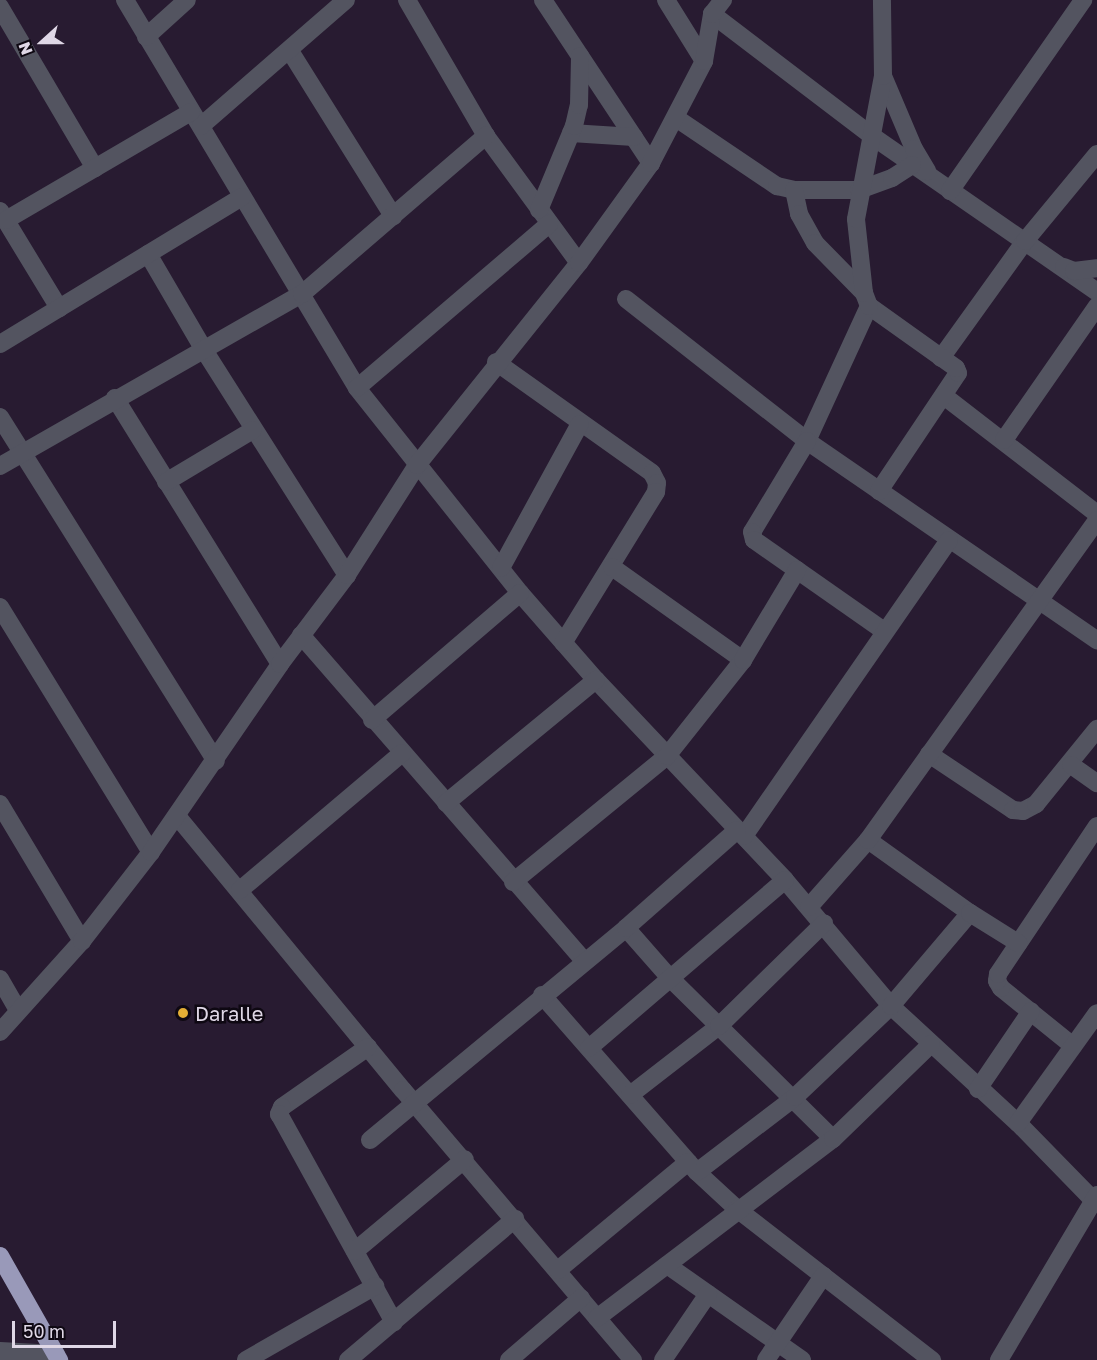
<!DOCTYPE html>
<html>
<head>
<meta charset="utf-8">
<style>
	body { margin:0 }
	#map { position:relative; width:1097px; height:1360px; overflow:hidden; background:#281b31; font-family:"Golos Text",sans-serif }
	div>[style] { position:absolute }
	.minor>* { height:18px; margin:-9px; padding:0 9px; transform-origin:9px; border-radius:9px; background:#535460 }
	.highway>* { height:18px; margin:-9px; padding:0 9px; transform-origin:9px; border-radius:9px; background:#9999b9 }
	.dots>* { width:16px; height:16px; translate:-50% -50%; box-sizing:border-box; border:3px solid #0e0812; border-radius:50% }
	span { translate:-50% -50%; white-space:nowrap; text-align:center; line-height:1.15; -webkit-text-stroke:5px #0e0812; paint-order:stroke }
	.poi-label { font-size:20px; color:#dfd7e6 }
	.left { translate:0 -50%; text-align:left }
	.north { position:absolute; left:12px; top:12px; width:60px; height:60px; -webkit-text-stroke:4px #0e0812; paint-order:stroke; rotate:249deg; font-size:16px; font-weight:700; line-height:24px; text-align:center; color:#dfd7e6 }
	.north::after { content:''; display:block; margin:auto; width:21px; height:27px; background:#dfd7e6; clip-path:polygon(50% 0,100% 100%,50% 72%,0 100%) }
	.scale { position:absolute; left:12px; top:1321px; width:104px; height:27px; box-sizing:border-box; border:3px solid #dfd7e6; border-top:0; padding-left:8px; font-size:18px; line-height:21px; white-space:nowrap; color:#dfd7e6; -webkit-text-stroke:4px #0e0812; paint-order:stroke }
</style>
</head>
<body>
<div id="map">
	<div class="minor">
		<i style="left:125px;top:0;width:452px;rotate:59.1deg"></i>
		<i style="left:357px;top:388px;width:262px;rotate:51.5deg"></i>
		<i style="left:520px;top:593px;width:116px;rotate:48.9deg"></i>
		<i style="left:596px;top:680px;width:275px;rotate:46.6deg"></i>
		<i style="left:785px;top:880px;width:165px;rotate:49.9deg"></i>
		<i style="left:891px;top:1006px;width:173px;rotate:42.7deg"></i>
		<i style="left:1018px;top:1123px;width:113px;rotate:45.7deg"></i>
		<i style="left:407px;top:0;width:157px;rotate:59.8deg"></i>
		<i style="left:486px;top:136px;width:157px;rotate:53.8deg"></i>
		<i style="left:543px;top:0;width:196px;rotate:56.5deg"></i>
		<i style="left:666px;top:0;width:72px;rotate:58.1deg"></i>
		<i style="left:0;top:7px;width:187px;rotate:59.5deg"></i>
		<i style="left:712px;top:14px;width:201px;rotate:37.3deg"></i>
		<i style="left:872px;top:136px;width:274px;rotate:34.7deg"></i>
		<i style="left:146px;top:37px;width:55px;rotate:-42.1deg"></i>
		<i style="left:290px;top:51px;width:195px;rotate:58deg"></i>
		<i style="left:883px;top:76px;width:79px;rotate:67deg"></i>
		<i style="left:914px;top:149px;width:26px;rotate:59deg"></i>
		<i style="left:676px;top:118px;width:122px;rotate:34deg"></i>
		<i style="left:777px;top:186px;width:17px;rotate:13deg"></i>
		<i style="left:794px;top:190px;width:65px"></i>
		<i style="left:859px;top:190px;width:35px;rotate:-20deg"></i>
		<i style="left:892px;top:178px;width:24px;rotate:-33deg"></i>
		<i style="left:201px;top:126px;width:192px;rotate:-41deg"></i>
		<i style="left:571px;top:133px;width:63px;rotate:3.6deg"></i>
		<i style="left:794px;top:190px;width:25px;rotate:78deg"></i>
		<i style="left:799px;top:214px;width:33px;rotate:61deg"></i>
		<i style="left:815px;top:243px;width:70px;rotate:45.6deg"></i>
		<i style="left:950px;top:191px;width:233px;rotate:-55.1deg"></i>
		<i style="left:539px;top:210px;width:91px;rotate:-67.4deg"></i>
		<i style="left:574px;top:126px;width:22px;rotate:-77deg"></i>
		<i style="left:579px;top:105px;width:49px;rotate:-88.8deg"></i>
		<i style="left:0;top:211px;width:114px;rotate:58.7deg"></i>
		<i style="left:6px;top:220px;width:214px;rotate:-30.3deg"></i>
		<i style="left:148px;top:254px;width:111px;rotate:59.7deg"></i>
		<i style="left:204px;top:350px;width:267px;rotate:57.6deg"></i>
		<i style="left:1064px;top:267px;width:11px;rotate:22deg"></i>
		<i style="left:1074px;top:271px;width:23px;rotate:-7deg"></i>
		<i style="left:626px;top:299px;width:230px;rotate:38.1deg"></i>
		<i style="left:807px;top:441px;width:352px;rotate:34.5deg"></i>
		<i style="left:869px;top:306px;width:149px;rotate:114.7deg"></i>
		<i style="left:807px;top:441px;width:106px;rotate:121.1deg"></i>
		<i style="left:752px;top:532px;width:8px;rotate:76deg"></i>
		<i style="left:754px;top:540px;width:159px;rotate:35deg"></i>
		<i style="left:0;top:344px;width:283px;rotate:-31.3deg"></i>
		<i style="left:941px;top:358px;width:144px;rotate:-54.3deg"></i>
		<i style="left:1025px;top:241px;width:113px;rotate:-50.4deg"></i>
		<i style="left:496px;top:362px;width:191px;rotate:35.4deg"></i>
		<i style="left:652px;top:473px;width:11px;rotate:63deg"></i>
		<i style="left:657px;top:483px;width:9px;rotate:96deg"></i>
		<i style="left:656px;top:492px;width:177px;rotate:121.6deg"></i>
		<i style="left:357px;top:388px;width:253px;rotate:-40.5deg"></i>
		<i style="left:944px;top:396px;width:193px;rotate:37.6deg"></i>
		<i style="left:115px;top:398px;width:313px;rotate:58.2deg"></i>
		<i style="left:0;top:417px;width:406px;rotate:57.9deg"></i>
		<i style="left:1004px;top:440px;width:163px;rotate:-55.2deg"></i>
		<i style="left:0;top:466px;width:348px;rotate:-29.7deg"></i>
		<i style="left:302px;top:294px;width:243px;rotate:-40.7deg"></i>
		<i style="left:166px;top:482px;width:101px;rotate:-30.9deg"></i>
		<i style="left:879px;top:491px;width:142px;rotate:-56.2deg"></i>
		<i style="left:958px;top:373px;width:5px;rotate:-112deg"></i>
		<i style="left:956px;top:368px;width:107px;rotate:-144.5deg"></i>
		<i style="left:869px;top:306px;width:14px;rotate:-111deg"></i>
		<i style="left:864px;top:293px;width:74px;rotate:-96.2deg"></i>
		<i style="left:856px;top:219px;width:146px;rotate:-79.3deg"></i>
		<i style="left:883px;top:76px;width:76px;rotate:-90.8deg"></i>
		<i style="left:612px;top:567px;width:161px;rotate:35.4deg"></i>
		<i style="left:501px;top:568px;width:164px;rotate:-61.3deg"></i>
		<i style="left:0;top:607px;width:288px;rotate:58.4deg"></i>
		<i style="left:301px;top:635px;width:431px;rotate:49deg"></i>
		<i style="left:372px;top:720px;width:195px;rotate:-40.6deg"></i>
		<i style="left:929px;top:754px;width:101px;rotate:33.7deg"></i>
		<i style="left:1013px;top:810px;width:10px;rotate:6deg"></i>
		<i style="left:1023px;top:811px;width:15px;rotate:-28deg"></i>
		<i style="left:1036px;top:804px;width:97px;rotate:-50.9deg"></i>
		<i style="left:1071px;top:765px;width:32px;rotate:35deg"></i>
		<i style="left:446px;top:803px;width:194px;rotate:-39.4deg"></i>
		<i style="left:0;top:804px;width:160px;rotate:59.1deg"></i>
		<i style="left:177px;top:816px;width:355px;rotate:50.5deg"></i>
		<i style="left:403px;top:1090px;width:355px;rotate:49.6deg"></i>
		<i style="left:744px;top:836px;width:360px;rotate:-55.3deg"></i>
		<i style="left:868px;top:840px;width:125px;rotate:35.6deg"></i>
		<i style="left:513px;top:882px;width:199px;rotate:-39.3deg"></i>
		<i style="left:667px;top:756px;width:122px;rotate:-51.6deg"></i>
		<i style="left:743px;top:660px;width:105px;rotate:-59deg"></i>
		<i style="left:240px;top:890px;width:212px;rotate:-40.2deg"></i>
		<i style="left:809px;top:907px;width:89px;rotate:-48.6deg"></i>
		<i style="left:868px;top:840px;width:393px;rotate:-54.4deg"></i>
		<i style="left:626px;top:928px;width:67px;rotate:48.7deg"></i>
		<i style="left:670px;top:978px;width:229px;rotate:44.6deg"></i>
		<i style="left:0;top:979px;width:36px;rotate:60deg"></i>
		<i style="left:542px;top:995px;width:235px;rotate:48.8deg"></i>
		<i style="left:697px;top:1172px;width:54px;rotate:42.8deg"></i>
		<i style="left:737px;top:1209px;width:247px;rotate:37.8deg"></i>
		<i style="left:0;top:1032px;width:122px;rotate:-48deg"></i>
		<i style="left:82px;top:941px;width:113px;rotate:-52.2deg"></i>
		<i style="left:151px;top:852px;width:228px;rotate:-55.5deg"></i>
		<i style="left:280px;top:664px;width:111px;rotate:-53deg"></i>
		<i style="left:347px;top:575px;width:130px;rotate:-57.5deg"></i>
		<i style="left:417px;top:465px;width:259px;rotate:-51.3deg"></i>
		<i style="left:579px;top:263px;width:123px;rotate:-54.2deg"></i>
		<i style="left:651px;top:163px;width:115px;rotate:-62.5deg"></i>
		<i style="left:704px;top:61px;width:48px;rotate:-80.3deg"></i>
		<i style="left:712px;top:14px;width:18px;rotate:-52deg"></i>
		<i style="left:1073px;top:1046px;width:92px;rotate:-141.1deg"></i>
		<i style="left:1001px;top:988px;width:8px;rotate:-120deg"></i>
		<i style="left:997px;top:981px;width:7px;rotate:-82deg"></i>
		<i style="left:998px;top:974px;width:178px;rotate:-56.2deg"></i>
		<i style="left:368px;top:1047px;width:105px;rotate:145.1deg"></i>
		<i style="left:282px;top:1107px;width:8px;rotate:113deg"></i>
		<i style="left:279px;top:1114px;width:238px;rotate:61.1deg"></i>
		<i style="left:589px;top:1048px;width:258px;rotate:-40.6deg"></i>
		<i style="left:978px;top:1089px;width:94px;rotate:-55.8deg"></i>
		<i style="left:630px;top:1095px;width:113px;rotate:-37.8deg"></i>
		<i style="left:719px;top:1026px;width:147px;rotate:-44.4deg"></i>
		<i style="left:1018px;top:1123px;width:135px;rotate:-54.3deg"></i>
		<i style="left:370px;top:1140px;width:332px;rotate:-39.6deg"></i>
		<i style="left:626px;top:928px;width:148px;rotate:-41.4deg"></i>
		<i style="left:697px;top:1172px;width:123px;rotate:-37.4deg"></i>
		<i style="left:795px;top:1097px;width:132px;rotate:-43.5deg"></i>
		<i style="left:891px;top:1006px;width:122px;rotate:-49.7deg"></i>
		<i style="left:970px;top:913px;width:57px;rotate:32deg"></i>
		<i style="left:355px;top:1251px;width:143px;rotate:-39.9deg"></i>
		<i style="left:667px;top:1265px;width:165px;rotate:35.1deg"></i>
		<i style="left:558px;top:1270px;width:169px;rotate:-39.7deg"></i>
		<i style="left:597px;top:1318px;width:296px;rotate:-37.2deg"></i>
		<i style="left:833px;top:1139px;width:136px;rotate:-44.1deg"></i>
		<i style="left:0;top:1351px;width:56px;rotate:3.1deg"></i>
		<i style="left:246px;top:1360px;width:149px;rotate:-29.8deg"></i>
		<i style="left:348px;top:1360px;width:219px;rotate:-40.2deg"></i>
		<i style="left:509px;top:1360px;width:95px;rotate:-40.7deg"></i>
		<i style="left:663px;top:1360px;width:80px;rotate:-55.7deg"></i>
		<i style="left:766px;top:1360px;width:102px;rotate:-55.8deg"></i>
		<i style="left:999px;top:1360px;width:192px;rotate:-59.3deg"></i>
	</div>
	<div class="highway">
		<i style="left:0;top:1256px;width:120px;rotate:60.4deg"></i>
	</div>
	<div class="dots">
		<i style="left:183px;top:1013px;background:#e4ae35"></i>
	</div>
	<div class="poi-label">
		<span class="left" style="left:195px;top:1013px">Daralle</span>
	</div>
	<div class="north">N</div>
	<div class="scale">50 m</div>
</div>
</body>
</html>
